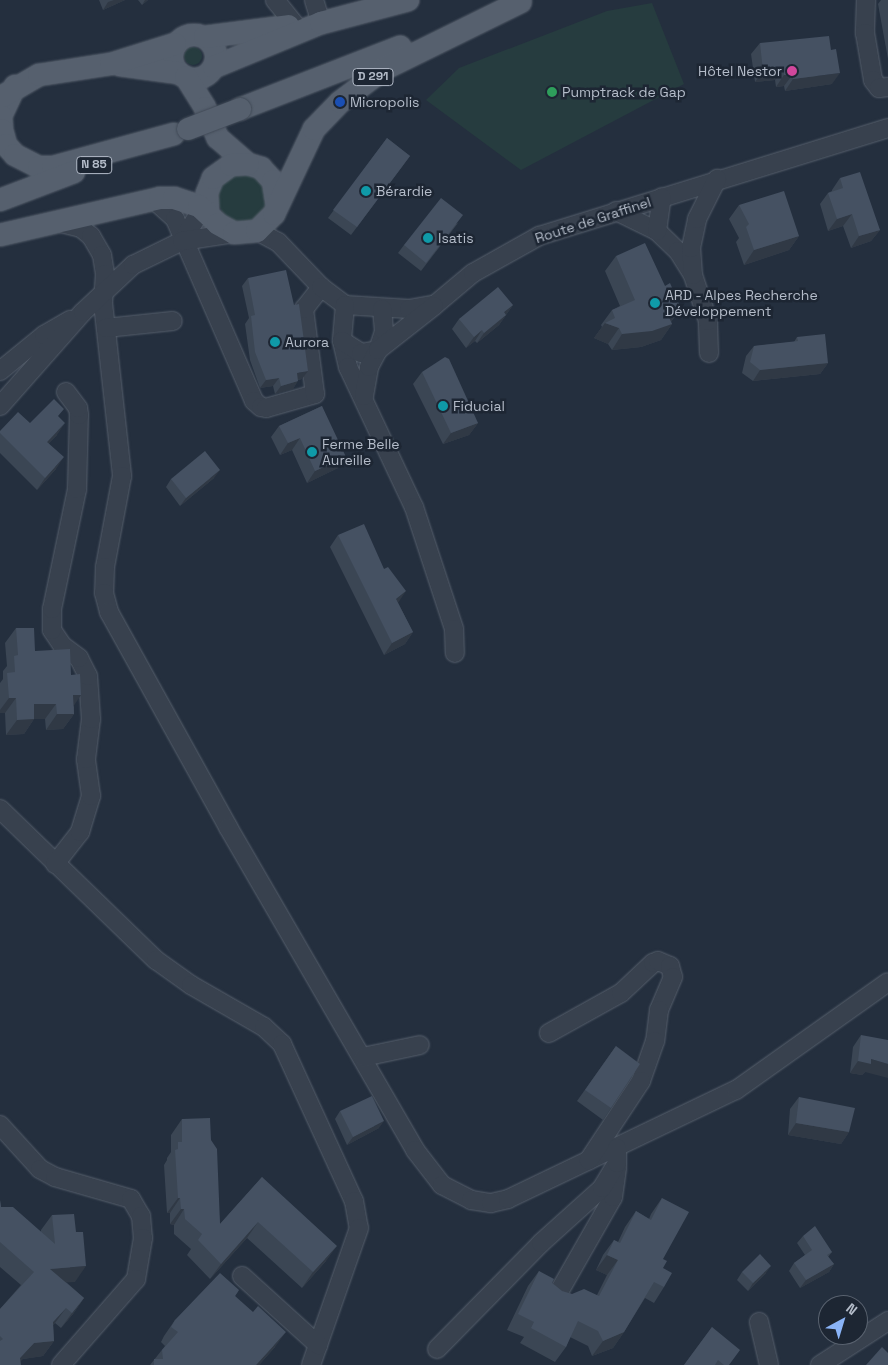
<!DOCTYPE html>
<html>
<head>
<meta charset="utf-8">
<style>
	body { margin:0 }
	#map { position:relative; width:888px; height:1365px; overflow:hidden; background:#242f3e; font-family:"Space Grotesk",sans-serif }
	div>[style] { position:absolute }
	.green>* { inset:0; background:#263c3f }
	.round { border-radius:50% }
	.roads { filter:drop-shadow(0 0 1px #565f6c) drop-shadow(0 0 1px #565f6c) }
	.minor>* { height:18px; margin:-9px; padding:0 9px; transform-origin:9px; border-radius:9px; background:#38414e }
	.major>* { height:22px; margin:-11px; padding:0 11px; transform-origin:11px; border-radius:11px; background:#56606e }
	.major>.ring { margin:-11px; padding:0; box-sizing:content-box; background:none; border:22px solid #56606e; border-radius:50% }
	.bridges { filter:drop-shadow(0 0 1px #414a57) drop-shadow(0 0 1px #414a57) }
	.major-bridge>* { height:22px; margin:-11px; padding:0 11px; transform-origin:11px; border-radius:11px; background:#56606e }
	.wall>* { inset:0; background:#3b4654 }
	.shaded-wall>* { inset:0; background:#303945 }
	.building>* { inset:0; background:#455162 }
	.dots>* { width:14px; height:14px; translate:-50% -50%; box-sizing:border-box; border:2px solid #1d2633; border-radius:50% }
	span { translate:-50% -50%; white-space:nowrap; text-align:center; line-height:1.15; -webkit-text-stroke:5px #1d2633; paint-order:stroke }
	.shield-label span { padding:1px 4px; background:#1d2633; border:1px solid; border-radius:4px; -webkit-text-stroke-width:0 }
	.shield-label { font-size:12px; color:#b4bcc9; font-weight:700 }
	.poi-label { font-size:14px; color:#b4bcc9 }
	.right { translate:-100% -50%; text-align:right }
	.left { translate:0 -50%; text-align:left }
	.street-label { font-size:14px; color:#b4bcc9 }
	.north { position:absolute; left:818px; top:1295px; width:50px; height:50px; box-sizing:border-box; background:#1d2633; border:1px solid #59626f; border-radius:50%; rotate:39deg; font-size:14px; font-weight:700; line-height:20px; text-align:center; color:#b4bcc9 }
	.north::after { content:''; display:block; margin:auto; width:18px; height:22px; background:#8ab4f8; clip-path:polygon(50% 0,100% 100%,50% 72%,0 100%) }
</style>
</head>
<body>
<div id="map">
	<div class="green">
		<i style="clip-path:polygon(652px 3px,684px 84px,521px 170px,426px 100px,459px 68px,607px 11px)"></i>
		<i class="round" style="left:184px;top:47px;width:18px;height:18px"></i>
		<i class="round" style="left:218px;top:173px;width:50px;height:50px"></i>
	</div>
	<div class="roads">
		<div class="minor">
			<i style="left:275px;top:0;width:32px;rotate:51deg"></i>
			<i style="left:314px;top:0;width:24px;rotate:73deg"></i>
			<i style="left:866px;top:0;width:33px;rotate:92deg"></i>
			<i style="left:865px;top:33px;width:48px;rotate:80.3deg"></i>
			<i style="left:873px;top:80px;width:10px;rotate:53deg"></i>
			<i style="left:879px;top:88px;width:9px;rotate:-6deg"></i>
			<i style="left:153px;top:199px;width:30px;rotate:42deg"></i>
			<i style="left:175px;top:219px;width:198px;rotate:66.5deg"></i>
			<i style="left:254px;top:401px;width:9px;rotate:41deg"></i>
			<i style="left:261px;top:407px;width:5px;rotate:11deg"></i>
			<i style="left:266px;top:408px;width:51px;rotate:-15.9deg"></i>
			<i style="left:315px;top:394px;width:86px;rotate:-97.4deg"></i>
			<i style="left:304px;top:309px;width:28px;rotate:-52deg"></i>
			<i style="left:616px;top:211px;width:46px;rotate:26deg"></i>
			<i style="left:657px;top:231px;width:29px;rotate:44deg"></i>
			<i style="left:678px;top:251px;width:26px;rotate:58deg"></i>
			<i style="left:57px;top:222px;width:25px;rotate:14deg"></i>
			<i style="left:81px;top:228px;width:13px;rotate:39deg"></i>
			<i style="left:91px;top:236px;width:22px;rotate:60deg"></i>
			<i style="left:102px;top:255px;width:19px;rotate:81deg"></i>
			<i style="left:105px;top:274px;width:29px;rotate:94deg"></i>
			<i style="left:103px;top:303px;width:174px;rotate:83.7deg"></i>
			<i style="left:122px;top:476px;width:93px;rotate:100.6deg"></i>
			<i style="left:105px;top:567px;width:26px;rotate:92deg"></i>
			<i style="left:104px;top:593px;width:20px;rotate:75deg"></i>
			<i style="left:109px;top:612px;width:246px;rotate:61deg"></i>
			<i style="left:228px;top:827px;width:373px;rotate:59.9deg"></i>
			<i style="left:415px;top:1150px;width:44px;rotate:52.4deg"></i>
			<i style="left:442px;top:1185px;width:33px;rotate:27deg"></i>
			<i style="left:471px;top:1200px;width:20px;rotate:9deg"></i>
			<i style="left:491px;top:1203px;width:17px;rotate:-13deg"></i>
			<i style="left:508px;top:1199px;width:253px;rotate:-25.6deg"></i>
			<i style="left:736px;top:1090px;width:186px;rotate:-35.4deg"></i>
			<i style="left:257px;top:231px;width:24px;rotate:28deg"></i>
			<i style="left:278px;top:242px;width:62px;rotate:46.3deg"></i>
			<i style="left:321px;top:287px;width:30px;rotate:37deg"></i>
			<i style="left:345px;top:305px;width:64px;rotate:3.6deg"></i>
			<i style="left:409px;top:309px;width:27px;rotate:-10deg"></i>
			<i style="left:436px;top:304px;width:48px;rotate:-40deg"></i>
			<i style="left:473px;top:273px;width:76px;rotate:-29.3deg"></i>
			<i style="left:539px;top:236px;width:365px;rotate:-17.2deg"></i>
			<i style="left:657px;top:231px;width:34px;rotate:-82deg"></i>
			<i style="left:182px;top:241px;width:47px;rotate:-58deg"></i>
			<i style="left:345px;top:305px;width:36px;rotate:95deg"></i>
			<i style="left:342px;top:341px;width:27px;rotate:77deg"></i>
			<i style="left:348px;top:367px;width:155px;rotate:64.8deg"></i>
			<i style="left:414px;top:507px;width:128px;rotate:71.8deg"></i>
			<i style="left:454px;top:629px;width:24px;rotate:88deg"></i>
			<i style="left:106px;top:328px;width:67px;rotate:-6deg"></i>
			<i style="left:342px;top:341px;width:22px;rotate:32deg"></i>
			<i style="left:361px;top:353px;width:17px;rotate:-10deg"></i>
			<i style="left:378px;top:350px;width:20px;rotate:-72deg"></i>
			<i style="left:384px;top:331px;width:22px;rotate:-95deg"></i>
			<i style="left:709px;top:353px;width:32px;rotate:-92deg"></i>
			<i style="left:708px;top:321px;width:48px;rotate:-108.1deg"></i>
			<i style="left:693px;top:275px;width:27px;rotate:-94deg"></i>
			<i style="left:691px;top:248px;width:30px;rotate:-78deg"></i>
			<i style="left:697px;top:219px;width:45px;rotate:-63.4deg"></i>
			<i style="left:0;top:371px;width:57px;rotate:-39.3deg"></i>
			<i style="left:44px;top:335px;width:30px;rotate:-30deg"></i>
			<i style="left:364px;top:396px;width:29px;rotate:-80deg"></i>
			<i style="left:369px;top:367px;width:19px;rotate:-62deg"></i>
			<i style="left:378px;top:350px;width:71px;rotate:-38.2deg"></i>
			<i style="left:0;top:406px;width:125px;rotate:-48.6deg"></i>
			<i style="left:83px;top:312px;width:69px;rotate:-43.2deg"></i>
			<i style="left:133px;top:265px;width:55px;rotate:-26.1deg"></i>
			<i style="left:182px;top:241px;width:53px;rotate:-8.7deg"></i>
			<i style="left:0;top:809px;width:217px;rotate:44.1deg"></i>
			<i style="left:156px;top:960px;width:43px;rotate:35.5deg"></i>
			<i style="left:191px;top:985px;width:84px;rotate:29.9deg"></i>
			<i style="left:264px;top:1027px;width:25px;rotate:43deg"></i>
			<i style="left:282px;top:1044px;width:173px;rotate:65.4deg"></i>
			<i style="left:354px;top:1201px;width:27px;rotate:80deg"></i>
			<i style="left:359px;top:1228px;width:145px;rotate:109.3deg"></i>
			<i style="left:55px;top:864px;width:41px;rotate:-52deg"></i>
			<i style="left:80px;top:832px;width:38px;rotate:-73deg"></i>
			<i style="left:91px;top:796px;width:37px;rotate:-98deg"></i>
			<i style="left:86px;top:759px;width:40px;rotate:-82.9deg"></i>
			<i style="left:91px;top:719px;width:43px;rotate:-94deg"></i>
			<i style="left:88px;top:676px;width:20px;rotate:-117deg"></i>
			<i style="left:79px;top:658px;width:21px;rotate:-143deg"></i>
			<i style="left:62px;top:645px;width:18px;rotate:-124deg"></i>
			<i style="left:52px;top:630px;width:21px;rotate:-90deg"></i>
			<i style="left:52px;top:609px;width:123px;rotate:-78.2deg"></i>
			<i style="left:77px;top:489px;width:74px;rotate:-88.5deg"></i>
			<i style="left:79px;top:415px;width:7px;rotate:-98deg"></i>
			<i style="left:78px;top:408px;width:20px;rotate:-127deg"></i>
			<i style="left:549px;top:1033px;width:82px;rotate:-29.1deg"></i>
			<i style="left:621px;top:993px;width:44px;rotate:-43.2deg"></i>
			<i style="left:653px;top:963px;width:5px;rotate:-22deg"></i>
			<i style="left:658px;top:961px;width:13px;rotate:23deg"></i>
			<i style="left:670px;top:966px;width:11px;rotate:75deg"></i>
			<i style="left:673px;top:977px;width:36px;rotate:113deg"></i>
			<i style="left:659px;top:1010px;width:31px;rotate:97deg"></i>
			<i style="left:655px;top:1041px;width:42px;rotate:109.3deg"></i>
			<i style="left:641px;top:1081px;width:95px;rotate:123.4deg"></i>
			<i style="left:363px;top:1057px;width:58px;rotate:-11.9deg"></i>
			<i style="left:0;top:1125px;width:59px;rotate:47.7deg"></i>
			<i style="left:40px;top:1169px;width:17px;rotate:28deg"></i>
			<i style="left:55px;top:1177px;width:79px;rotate:16.1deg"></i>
			<i style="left:131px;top:1199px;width:20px;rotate:60deg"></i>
			<i style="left:141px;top:1216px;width:22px;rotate:85deg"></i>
			<i style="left:143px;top:1238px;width:42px;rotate:99.7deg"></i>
			<i style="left:136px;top:1279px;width:114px;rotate:131.1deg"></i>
			<i style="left:242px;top:1276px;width:103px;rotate:42.2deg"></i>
			<i style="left:556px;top:1297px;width:115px;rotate:-60.3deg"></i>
			<i style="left:613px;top:1197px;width:29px;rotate:-82deg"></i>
			<i style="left:759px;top:1322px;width:44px;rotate:76.9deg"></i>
			<i style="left:437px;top:1349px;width:148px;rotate:-45.5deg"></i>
			<i style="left:541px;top:1243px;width:82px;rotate:-42deg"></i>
			<i style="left:602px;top:1188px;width:29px;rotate:-59deg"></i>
			<i style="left:617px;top:1163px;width:15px;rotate:-90deg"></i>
			<i style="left:820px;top:1365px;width:81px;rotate:-32.9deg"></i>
		</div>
		<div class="major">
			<i class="ring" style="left:172px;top:35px;width:22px;height:22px"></i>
			<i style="left:205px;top:37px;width:84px;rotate:-7.5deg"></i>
			<i style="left:120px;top:65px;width:60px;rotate:7.7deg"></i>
			<i style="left:214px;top:67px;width:116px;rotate:-22.4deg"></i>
			<i style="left:321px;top:23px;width:90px;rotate:-14.8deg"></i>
			<i style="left:186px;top:77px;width:36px;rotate:58deg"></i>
			<i style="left:205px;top:108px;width:33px;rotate:67deg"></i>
			<i style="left:218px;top:138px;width:40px;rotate:41deg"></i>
			<i style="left:248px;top:164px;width:14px;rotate:17deg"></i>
			<i style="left:261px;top:168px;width:18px;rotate:47deg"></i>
			<i style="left:273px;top:181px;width:26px;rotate:81deg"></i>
			<i style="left:15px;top:86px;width:33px;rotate:115deg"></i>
			<i style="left:1px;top:116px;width:14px;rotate:86deg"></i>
			<i style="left:2px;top:130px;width:16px;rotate:75deg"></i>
			<i style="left:6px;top:145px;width:13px;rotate:48deg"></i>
			<i style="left:15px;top:155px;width:27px;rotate:27deg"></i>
			<i style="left:39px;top:167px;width:14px"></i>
			<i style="left:53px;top:167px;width:125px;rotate:-15.3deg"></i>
			<i style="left:3px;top:96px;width:42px;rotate:-30.3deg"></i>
			<i style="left:39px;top:75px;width:73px;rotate:-8.7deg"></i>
			<i style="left:111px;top:64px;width:67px;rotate:-17.4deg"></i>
			<i style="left:240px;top:109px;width:172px;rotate:-21.2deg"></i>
			<i style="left:0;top:200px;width:79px;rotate:-20.7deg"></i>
			<i style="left:208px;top:211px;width:18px;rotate:-93deg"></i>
			<i style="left:207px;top:193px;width:16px;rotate:-68deg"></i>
			<i style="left:213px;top:178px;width:22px;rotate:-36deg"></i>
			<i style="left:231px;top:165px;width:17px;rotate:-3deg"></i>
			<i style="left:0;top:235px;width:164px;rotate:-13deg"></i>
			<i style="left:160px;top:198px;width:14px"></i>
			<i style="left:174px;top:198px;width:26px;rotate:18deg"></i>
			<i style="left:199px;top:206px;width:26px;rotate:43deg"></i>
			<i style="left:218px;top:224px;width:18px;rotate:29deg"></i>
			<i style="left:234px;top:233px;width:23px;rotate:-5deg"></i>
			<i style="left:257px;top:231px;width:24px;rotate:-45deg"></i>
			<i style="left:274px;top:214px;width:94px;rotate:-64.8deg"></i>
			<i style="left:314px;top:129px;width:37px;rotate:-46deg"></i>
			<i style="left:340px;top:102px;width:55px;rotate:-36.9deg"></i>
			<i style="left:384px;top:69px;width:152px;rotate:-26.2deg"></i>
		</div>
	</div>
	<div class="bridges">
		<div class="major-bridge">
			<i style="left:188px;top:129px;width:56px;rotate:-21deg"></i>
		</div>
	</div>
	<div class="wall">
		<i style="clip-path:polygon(99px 0,125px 0,103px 10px)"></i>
		<i style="clip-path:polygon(138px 0,148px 0,142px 5px)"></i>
		<i style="clip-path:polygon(881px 0,888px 0,888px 59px,878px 4px)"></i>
		<i style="clip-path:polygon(760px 43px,832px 84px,785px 91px,784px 86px,776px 87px,775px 80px,755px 82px,751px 54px)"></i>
		<i style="clip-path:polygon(387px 138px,410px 156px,351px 235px,328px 218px)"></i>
		<i style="clip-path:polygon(840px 178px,880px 230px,871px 241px,851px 248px,843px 226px,828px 231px,820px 204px,828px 193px,832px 191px,832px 190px)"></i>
		<i style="clip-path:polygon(739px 205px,799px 236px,789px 250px,744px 265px,736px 242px,739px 238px,729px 219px)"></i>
		<i style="clip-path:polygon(458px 223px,421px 271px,398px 253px,404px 245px)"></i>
		<i style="clip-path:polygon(616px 256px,665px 286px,681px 308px,671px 322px,672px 324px,661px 340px,641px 347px,612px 350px,608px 344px,594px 338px,602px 327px,601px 325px,612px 310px,620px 306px,605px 271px)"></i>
		<i style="clip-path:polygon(248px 278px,302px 379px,298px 380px,293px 389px,275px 394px,273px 386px,260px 388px,250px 360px,245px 324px,249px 318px,242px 286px)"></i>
		<i style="clip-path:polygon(513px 305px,499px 325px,477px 343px,475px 341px,466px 348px,452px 329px,459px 319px)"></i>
		<i style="clip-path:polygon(797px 337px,828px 363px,820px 374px,753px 381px,742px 373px,746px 356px,754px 346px,794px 342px)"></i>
		<i style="clip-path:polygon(422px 372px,478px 423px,469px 435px,443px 444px,413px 384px)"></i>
		<i style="clip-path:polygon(322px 406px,338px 468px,307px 483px,292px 450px,280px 455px,271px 437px,279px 426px)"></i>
		<i style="clip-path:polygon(59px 417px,57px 435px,49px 443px,56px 469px,37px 490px,0 453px,0 431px)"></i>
		<i style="clip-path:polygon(214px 478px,180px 506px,166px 487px,171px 479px)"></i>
		<i style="clip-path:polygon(338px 535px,384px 569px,398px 603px,413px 632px,405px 644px,384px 655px,330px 547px)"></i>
		<i style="clip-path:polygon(16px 628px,35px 651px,74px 706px,74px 714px,63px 729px,46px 730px,45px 719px,34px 719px,24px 734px,6px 735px,5px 713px,0 713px,0 683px,3px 679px,3px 671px,7px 666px,5px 643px)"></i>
		<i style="clip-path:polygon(861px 1035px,865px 1072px,862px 1075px,850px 1073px,853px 1047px)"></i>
		<i style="clip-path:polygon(616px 1046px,611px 1108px,603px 1120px,577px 1101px)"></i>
		<i style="clip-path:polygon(799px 1097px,849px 1132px,841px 1144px,788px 1135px,790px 1109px)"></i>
		<i style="clip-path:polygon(340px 1111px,379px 1128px,347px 1145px,335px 1119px)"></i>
		<i style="clip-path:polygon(182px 1119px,211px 1140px,220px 1224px,262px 1177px,326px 1261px,302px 1288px,247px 1238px,210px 1279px,187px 1255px,191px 1249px,174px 1234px,174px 1225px,170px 1224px,170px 1213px,167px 1213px,164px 1165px,167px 1160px,167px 1158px,171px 1152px,171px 1135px)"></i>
		<i style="clip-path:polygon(662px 1198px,663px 1268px,664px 1287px,654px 1303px,645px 1298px,624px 1332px,613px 1348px,592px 1356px,588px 1346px,570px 1337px,566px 1347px,555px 1362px,520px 1343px,524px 1337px,507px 1330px,528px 1286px,539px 1271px,562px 1291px,572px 1294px,597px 1295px,607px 1275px,596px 1270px,603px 1255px,614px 1240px,618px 1242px,625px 1227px,636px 1211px,649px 1219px,651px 1214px)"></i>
		<i style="clip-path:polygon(0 1200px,1px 1207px,41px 1232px,41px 1230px,52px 1215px,75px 1282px,66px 1282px,84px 1298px,73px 1314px,61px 1328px,55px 1323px,53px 1325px,54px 1341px,43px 1356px,23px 1359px,0 1365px,0 1309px,21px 1285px,0 1267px)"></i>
		<i style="clip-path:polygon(803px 1236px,832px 1252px,828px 1257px,834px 1264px,829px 1272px,800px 1288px,789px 1271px,794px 1263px,805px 1255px,797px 1243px)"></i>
		<i style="clip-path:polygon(742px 1272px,766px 1273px,748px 1291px,737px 1280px)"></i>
		<i style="clip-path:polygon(239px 1290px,235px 1296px,275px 1347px,259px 1365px,150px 1365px,165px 1346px,161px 1342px,164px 1336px,175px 1320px)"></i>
		<i style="clip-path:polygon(712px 1327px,729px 1365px,684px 1365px)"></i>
	</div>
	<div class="shaded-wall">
		<i style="clip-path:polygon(114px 0,125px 0,103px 10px,108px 2px)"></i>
		<i style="clip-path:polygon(145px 0,148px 0,142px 5px)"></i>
		<i style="clip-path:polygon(784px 68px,775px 80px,755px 82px,763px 71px)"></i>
		<i style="clip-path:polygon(840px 73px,832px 84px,785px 91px,793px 79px)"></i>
		<i style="clip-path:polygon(793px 74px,784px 86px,776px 87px,784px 75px)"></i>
		<i style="clip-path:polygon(852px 214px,843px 226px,828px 231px,837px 219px)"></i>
		<i style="clip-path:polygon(880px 230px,871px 241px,851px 248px,859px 236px)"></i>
		<i style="clip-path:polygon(799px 236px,789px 250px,744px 265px,754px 250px)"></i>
		<i style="clip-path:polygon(513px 305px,499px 325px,477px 343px,484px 333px,504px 312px)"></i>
		<i style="clip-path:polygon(681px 308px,670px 323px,672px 324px,661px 340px,641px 347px,612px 350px,622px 334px,668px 315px)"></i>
		<i style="clip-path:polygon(605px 323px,619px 328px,608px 344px,594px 338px)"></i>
		<i style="clip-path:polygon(482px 330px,475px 341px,466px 348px,474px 337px)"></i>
		<i style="clip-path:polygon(828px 363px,820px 374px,753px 381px,760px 370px)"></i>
		<i style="clip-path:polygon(308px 371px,302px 379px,291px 381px,297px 373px)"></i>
		<i style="clip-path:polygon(279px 378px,273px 386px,260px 388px,266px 380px)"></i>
		<i style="clip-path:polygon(298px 381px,293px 389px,275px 394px,281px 386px)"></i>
		<i style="clip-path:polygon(65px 423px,57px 435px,39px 454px,47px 442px)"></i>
		<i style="clip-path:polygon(478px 423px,469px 435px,443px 444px,451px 433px)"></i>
		<i style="clip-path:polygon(300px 438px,292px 450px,280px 455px,288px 443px)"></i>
		<i style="clip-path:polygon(64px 457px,56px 469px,37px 490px,45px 478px)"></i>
		<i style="clip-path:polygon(346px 457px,338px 468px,307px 483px,315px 471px)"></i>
		<i style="clip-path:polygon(220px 470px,214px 478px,180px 506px,186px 498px)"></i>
		<i style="clip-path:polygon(406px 591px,398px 603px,396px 599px)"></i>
		<i style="clip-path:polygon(413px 632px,405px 644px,384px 655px,392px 643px)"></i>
		<i style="clip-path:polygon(73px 695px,81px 695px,71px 710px)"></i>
		<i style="clip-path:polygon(9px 698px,16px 698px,5px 713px,0 713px,0 710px)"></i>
		<i style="clip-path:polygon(34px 704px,56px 704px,45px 719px,34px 719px,24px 734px,6px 735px,17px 720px)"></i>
		<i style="clip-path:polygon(57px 714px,74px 714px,63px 729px,46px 730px)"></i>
		<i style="clip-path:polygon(871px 1059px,888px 1064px,888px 1078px,865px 1072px,862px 1075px,850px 1073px,858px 1061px)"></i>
		<i style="clip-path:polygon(384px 1121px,379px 1128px,347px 1145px,353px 1137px)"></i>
		<i style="clip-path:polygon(796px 1123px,849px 1132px,841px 1144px,788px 1135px)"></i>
		<i style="clip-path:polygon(178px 1198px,180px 1198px,170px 1213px,167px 1213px)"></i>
		<i style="clip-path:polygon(181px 1209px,184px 1209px,174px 1225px,170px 1224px)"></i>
		<i style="clip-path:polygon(258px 1222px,247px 1238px,210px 1279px,221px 1264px)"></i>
		<i style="clip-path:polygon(337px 1246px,326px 1261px,302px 1288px,313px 1272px)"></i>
		<i style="clip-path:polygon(607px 1255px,618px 1260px,607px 1275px,596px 1270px)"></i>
		<i style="clip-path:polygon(834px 1264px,829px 1272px,800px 1288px,806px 1280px)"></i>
		<i style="clip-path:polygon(86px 1266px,75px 1282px,40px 1284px,50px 1269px)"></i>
		<i style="clip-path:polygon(771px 1266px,766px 1273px,748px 1291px,753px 1283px)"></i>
		<i style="clip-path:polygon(84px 1298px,73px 1314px,61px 1328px,72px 1313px)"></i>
		<i style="clip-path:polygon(66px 1308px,55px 1323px,42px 1337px,53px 1322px)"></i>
		<i style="clip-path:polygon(286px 1332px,275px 1347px,259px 1365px,256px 1365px)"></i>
		<i style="clip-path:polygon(624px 1332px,613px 1348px,592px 1356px,603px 1341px)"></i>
		<i style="clip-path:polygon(54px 1341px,43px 1356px,23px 1359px,17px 1365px,20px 1358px,34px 1343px)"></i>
	</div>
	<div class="building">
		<i style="clip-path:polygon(829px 36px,831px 50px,836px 49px,840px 73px,793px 79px,793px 74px,784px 75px,784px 68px,763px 71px,760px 43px)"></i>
		<i style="clip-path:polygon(387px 138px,410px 156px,357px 227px,333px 210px)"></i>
		<i style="clip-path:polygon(860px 172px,880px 230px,859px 236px,852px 214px,837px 219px,828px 193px,843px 188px,840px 178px)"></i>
		<i style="clip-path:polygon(784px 191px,799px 236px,754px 250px,746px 227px,749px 224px,739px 205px)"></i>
		<i style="clip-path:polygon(441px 198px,463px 215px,426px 263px,404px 245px)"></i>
		<i style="clip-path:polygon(645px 243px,665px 286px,670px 283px,681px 308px,668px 315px,672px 324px,652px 331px,622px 334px,619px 328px,605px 323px,615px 318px,612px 310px,635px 300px,616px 256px)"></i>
		<i style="clip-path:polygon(286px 270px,294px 305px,299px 304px,308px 371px,297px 373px,298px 381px,281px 386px,279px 378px,266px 380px,255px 352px,251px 316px,255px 315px,248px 278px)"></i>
		<i style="clip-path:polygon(498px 287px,513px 305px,504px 312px,506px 315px,484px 333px,482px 330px,474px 337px,459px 319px)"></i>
		<i style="clip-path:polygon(825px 334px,828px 363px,760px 370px,750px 362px,754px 346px,798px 341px,797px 337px)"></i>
		<i style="clip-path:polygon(445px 357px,449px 359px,478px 423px,451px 433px,422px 372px)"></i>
		<i style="clip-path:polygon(54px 399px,64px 409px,58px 416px,65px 423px,47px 442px,64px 457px,45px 478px,0 433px,0 431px,18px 412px,30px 423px)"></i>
		<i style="clip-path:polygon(322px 406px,346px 457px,315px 471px,300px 438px,288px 443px,279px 426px)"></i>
		<i style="clip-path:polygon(205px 451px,220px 470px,186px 498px,171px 479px)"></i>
		<i style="clip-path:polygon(364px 524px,384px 569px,388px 567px,406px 591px,396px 599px,413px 632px,392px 643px,338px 535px)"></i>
		<i style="clip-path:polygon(16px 628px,34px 628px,35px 651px,70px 649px,71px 675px,80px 674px,81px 695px,73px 695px,74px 714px,57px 714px,56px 704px,34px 704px,34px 719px,17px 720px,16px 698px,9px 698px,7px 673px,15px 672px,14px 656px,18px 655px)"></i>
		<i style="clip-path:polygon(861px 1035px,888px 1040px,888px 1064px,871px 1059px,871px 1064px,858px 1061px)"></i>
		<i style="clip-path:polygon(616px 1046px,640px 1064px,611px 1108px,585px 1090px)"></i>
		<i style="clip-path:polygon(372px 1096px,384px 1121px,353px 1137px,340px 1111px)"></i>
		<i style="clip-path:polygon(799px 1097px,855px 1108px,849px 1132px,796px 1123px)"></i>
		<i style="clip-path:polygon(210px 1118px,211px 1140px,217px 1149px,220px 1224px,262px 1177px,337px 1246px,313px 1272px,258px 1222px,221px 1264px,198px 1240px,202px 1234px,185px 1219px,184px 1209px,181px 1209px,180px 1198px,178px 1198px,175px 1150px,178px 1149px,178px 1142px,182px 1142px,182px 1119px)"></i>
		<i style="clip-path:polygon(662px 1198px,689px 1212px,663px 1259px,667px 1261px,663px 1268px,672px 1273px,664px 1287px,654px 1282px,624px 1332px,603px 1341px,598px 1331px,578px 1321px,566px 1347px,531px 1328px,534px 1322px,518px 1314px,539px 1271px,554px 1279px,552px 1283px,562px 1291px,572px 1294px,584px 1289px,599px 1296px,618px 1260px,607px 1255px,614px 1240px,620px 1243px,636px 1211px,651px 1220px)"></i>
		<i style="clip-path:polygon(0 1200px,1px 1207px,13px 1207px,55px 1244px,52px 1215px,74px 1214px,76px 1232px,83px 1232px,86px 1266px,50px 1269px,84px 1298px,72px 1313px,66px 1308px,53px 1322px,54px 1341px,34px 1343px,20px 1358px,21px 1365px,0 1365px,0 1341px,3px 1339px,0 1336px,0 1309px,34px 1272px,0 1242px)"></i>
		<i style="clip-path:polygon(815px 1226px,832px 1252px,827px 1255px,834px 1264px,806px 1280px,794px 1263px,812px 1250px,803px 1236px)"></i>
		<i style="clip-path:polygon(760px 1254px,771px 1266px,753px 1283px,742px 1272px)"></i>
		<i style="clip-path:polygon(220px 1273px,239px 1290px,235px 1296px,253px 1312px,258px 1306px,286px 1332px,256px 1365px,154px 1365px,154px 1359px,163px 1359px,162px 1350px,178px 1332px,171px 1327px,175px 1320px)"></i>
		<i style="clip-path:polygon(712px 1327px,740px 1350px,729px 1365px,724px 1365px,718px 1360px,715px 1365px,684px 1365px)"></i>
		<i style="clip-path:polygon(882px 1347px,888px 1353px,888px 1365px,866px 1365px)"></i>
	</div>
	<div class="dots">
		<i style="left:792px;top:71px;background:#d1479c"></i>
		<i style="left:552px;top:92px;background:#2e9e5b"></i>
		<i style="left:340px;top:102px;background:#1a4fb4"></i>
		<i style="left:366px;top:191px;background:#0f9aa8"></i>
		<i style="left:428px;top:238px;background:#0f9aa8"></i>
		<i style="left:655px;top:303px;background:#0f9aa8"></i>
		<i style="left:275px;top:342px;background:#0f9aa8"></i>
		<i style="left:443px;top:406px;background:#0f9aa8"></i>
		<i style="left:312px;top:452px;background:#0f9aa8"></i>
	</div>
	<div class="shield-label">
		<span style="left:373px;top:77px">D 291</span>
		<span style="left:94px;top:165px">N 85</span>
	</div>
	<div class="poi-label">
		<span class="right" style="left:782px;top:71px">Hôtel Nestor</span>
		<span class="left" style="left:562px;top:92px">Pumptrack de Gap</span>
		<span class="left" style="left:350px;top:102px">Micropolis</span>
		<span class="left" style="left:376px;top:191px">Bérardie</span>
		<span class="left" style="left:438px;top:238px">Isatis</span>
		<span class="left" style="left:665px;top:303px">ARD - Alpes Recherche<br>Développement</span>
		<span class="left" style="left:285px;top:342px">Aurora</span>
		<span class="left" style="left:453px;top:406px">Fiducial</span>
		<span class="left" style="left:322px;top:452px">Ferme Belle<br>Aureille</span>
	</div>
	<div class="street-label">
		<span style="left:593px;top:220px;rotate:-18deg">Route de Graffinel</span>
	</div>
	<div class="north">N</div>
</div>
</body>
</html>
